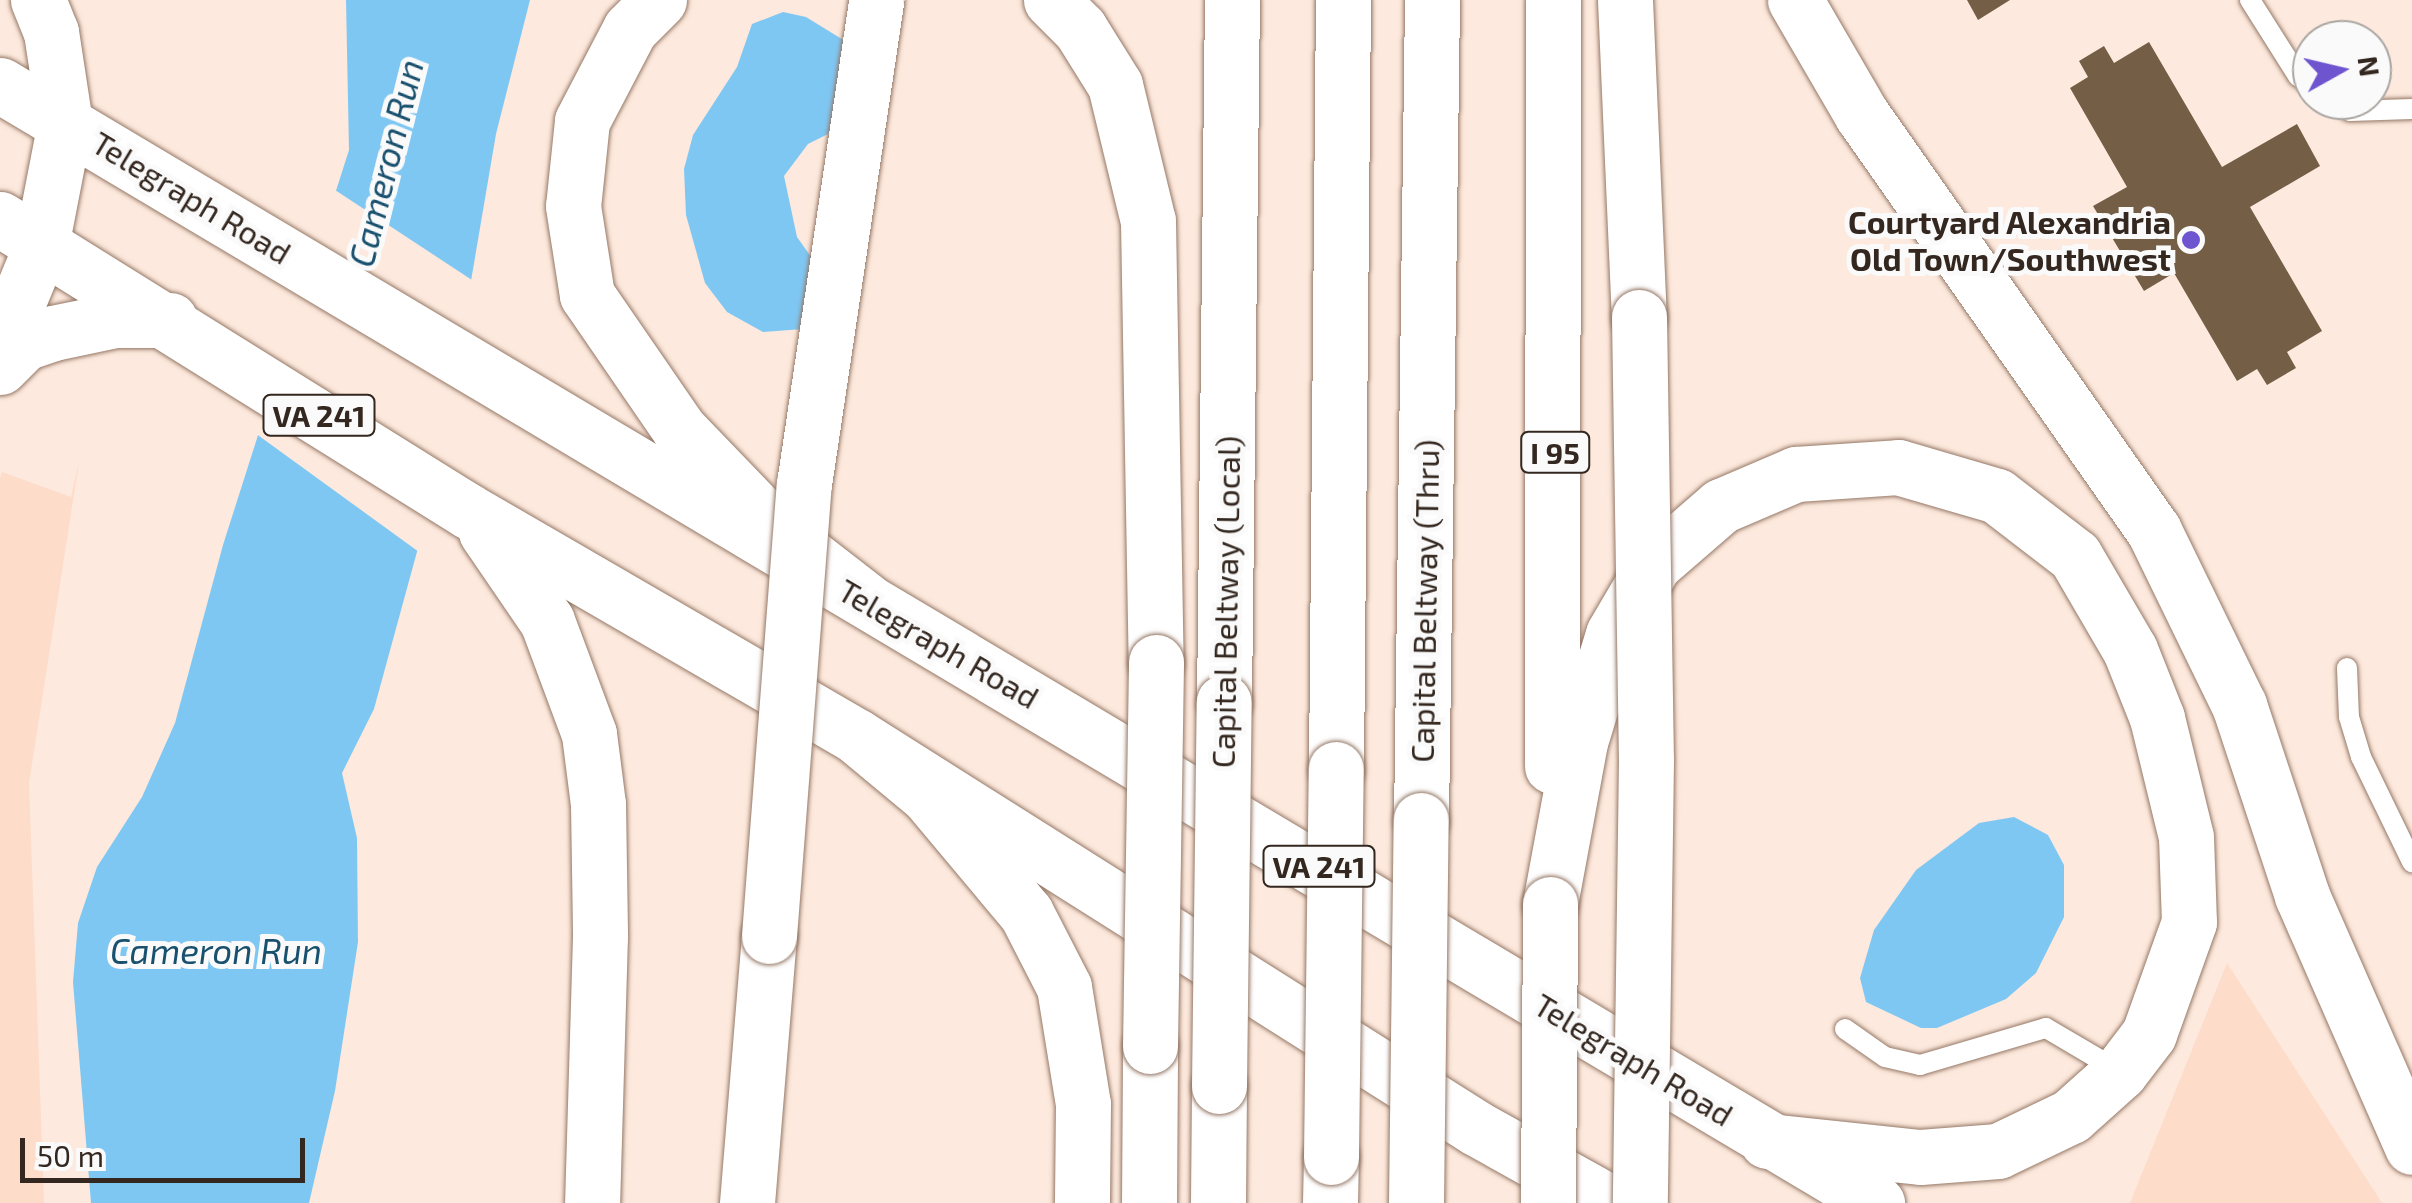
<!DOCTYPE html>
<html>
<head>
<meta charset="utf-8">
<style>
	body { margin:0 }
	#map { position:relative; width:2412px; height:1203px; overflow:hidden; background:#fde9dd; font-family:"Exo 2",sans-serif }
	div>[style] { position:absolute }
	.built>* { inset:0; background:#fddcc9 }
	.water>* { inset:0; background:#7fc7f3 }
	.pier>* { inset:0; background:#fde9dd }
	.building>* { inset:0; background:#745e46 }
	.roads { filter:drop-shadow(0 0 2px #957866) drop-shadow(0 0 2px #957866) }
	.service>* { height:20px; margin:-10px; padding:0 10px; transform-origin:10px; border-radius:10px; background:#fff }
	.secondary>* { height:55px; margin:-27.5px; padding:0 27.5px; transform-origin:27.5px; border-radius:27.5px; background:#fff }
	.primary>* { height:55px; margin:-27.5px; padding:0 27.5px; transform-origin:27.5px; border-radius:27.5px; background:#fff }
	.motorway>* { height:55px; margin:-27.5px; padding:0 27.5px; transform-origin:27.5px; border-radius:27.5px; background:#fff }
	.bridges { filter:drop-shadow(0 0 2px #957866) drop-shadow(0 0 2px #957866) }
	.motorway-bridge>* { height:55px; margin:-27.5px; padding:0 27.5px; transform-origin:27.5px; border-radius:27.5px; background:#fff }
	.dots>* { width:28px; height:28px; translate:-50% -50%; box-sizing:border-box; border:5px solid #fafafa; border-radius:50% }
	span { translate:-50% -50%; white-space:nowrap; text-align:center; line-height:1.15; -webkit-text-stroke:10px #fafafa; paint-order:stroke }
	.shield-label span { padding:2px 8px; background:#fafafa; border:2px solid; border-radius:8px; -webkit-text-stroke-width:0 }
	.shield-label { font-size:30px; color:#33271f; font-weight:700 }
	.street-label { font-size:32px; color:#33271f }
	.poi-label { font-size:32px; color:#33271f; font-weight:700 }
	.right { translate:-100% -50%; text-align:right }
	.water-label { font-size:35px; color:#18506e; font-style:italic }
	.north { position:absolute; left:2292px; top:20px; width:100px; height:100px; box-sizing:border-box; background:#fafafa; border:2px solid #aaa6a2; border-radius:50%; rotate:82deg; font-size:28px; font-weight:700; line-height:40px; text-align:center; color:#33271f }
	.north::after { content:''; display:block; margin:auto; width:35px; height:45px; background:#6e55cf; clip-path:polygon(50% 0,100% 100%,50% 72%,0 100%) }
	.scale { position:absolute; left:20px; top:1138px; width:285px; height:45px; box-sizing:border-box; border:5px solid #33271f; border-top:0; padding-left:12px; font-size:30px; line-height:35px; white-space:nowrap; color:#33271f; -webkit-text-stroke:8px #fafafa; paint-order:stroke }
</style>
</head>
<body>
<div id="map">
	<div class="built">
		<i style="clip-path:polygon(79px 462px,29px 783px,44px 1203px,0 1203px,0 478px,2px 472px,71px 497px)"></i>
		<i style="clip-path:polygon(2227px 963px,2382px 1203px,2130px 1203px)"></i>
	</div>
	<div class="water">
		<i style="clip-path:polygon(346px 0,530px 0,496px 134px,438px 475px,374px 709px,342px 773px,357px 838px,358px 942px,335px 1091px,309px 1203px,91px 1203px,73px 982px,78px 923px,97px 867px,142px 797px,175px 723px,223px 545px,349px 150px)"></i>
		<i style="clip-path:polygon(783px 12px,806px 17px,845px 41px,842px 127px,808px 144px,784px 176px,797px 237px,814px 261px,803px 329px,763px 332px,727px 312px,705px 283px,686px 215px,684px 169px,693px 135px,737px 67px,752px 24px)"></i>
		<i style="clip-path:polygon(2014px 817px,2048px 835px,2064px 865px,2064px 917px,2036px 973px,2006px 999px,1937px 1028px,1921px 1028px,1866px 1002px,1860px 978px,1874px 930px,1916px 870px,1979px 823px)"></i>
	</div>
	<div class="pier">
		<i style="clip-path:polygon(332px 188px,475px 282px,443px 476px,419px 552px,255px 433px)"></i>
	</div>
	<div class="building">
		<i style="clip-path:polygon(1967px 0,2010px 0,1978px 20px)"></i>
		<i style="clip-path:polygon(2149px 42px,2222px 167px,2297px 124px,2320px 166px,2250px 207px,2322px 331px,2287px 352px,2296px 368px,2267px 385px,2257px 369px,2237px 381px,2174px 273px,2144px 291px,2093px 206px,2127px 187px,2070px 88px,2088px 77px,2079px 61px,2104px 46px,2114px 63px)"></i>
	</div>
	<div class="roads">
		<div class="service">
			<i style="left:2250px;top:0;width:90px;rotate:57.7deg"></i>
			<i style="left:2298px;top:76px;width:17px;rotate:36deg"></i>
			<i style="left:2334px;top:100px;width:19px;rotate:35deg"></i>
			<i style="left:2350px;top:111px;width:62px;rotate:-1.8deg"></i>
			<i style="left:2347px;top:668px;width:49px;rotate:87.7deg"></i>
			<i style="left:2349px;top:717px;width:42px;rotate:73.3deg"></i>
			<i style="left:2361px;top:757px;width:117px;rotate:64.1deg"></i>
			<i style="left:1845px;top:1029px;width:49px;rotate:35deg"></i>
			<i style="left:1885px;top:1057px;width:36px;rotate:13deg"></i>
			<i style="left:1920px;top:1065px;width:131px;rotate:-16.4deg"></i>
			<i style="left:2046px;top:1028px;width:85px;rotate:30.5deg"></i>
		</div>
		<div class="secondary">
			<i style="left:0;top:346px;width:108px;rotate:-67.7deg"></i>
			<i style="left:41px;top:246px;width:125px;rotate:-79deg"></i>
		</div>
		<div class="primary">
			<i style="left:38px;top:0;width:35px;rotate:68deg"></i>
			<i style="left:51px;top:32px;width:92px;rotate:81.3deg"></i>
			<i style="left:0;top:85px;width:2185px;rotate:30.78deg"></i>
			<i style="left:0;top:219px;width:552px;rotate:31.96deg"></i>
			<i style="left:468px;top:511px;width:449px;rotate:30.1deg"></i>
			<i style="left:856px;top:736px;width:734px;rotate:32.3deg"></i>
			<i style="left:1476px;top:1128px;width:154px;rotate:29.1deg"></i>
			<i style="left:0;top:367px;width:34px;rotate:-45deg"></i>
			<i style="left:24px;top:343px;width:31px;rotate:-19deg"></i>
			<i style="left:53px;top:333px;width:63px;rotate:-11.8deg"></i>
			<i style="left:115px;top:320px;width:55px"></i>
			<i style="left:486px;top:532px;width:108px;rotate:55.6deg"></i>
			<i style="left:547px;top:621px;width:121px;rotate:69.6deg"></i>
			<i style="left:589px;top:734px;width:71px;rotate:82.7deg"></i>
			<i style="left:598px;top:804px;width:132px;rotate:89.1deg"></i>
			<i style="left:600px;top:936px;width:267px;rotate:91.7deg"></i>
		</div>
		<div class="motorway">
			<i style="left:659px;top:0;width:41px;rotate:135deg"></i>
			<i style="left:630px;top:29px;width:104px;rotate:117.6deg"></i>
			<i style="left:582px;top:121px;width:85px;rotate:96deg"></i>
			<i style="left:573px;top:206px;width:90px;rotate:81.1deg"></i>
			<i style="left:587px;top:295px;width:163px;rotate:55.5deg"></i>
			<i style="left:679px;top:429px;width:141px;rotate:46.1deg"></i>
			<i style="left:777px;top:531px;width:113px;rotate:37.8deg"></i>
			<i style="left:1051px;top:0;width:41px;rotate:45deg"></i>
			<i style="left:1080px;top:29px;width:66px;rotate:58deg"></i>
			<i style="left:1115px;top:85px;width:140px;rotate:76.4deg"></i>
			<i style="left:1148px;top:221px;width:441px;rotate:89deg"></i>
			<i style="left:1625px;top:0;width:317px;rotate:87.5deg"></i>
			<i style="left:1795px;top:0;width:133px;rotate:59.8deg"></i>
			<i style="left:1862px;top:115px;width:508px;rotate:54.93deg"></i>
			<i style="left:2154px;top:531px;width:194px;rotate:64deg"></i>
			<i style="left:2239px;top:705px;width:201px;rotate:71.7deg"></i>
			<i style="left:2302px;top:896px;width:274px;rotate:66.3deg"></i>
			<i style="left:1224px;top:702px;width:702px;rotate:-89.35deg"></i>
			<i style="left:856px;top:736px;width:94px;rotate:39.8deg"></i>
			<i style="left:928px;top:796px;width:153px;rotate:50.1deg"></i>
			<i style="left:1026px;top:913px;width:83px;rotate:62.8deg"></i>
			<i style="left:1064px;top:987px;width:119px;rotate:80.8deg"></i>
			<i style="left:1083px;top:1104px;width:99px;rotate:90.6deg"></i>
			<i style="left:1552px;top:766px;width:766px;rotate:-89.93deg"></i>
			<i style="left:1336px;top:769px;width:769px;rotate:-89.48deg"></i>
			<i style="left:1421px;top:820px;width:820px;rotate:-89.23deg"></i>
			<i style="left:1550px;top:904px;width:165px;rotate:-79.5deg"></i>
			<i style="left:1580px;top:742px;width:113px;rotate:-73deg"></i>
			<i style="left:1613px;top:634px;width:81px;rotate:-59.6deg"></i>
			<i style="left:1654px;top:564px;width:89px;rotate:-40.9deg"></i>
			<i style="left:1721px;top:506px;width:82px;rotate:-23.1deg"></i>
			<i style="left:1796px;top:474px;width:102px;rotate:-3.9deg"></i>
			<i style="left:1898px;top:467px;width:103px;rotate:16.3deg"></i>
			<i style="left:1997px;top:496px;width:98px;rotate:37.6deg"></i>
			<i style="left:2075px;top:556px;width:109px;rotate:59.7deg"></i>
			<i style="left:2130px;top:650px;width:73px;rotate:68.3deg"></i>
			<i style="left:2157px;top:718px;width:122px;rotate:76.3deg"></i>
			<i style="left:2186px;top:837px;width:85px;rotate:88deg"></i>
			<i style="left:2189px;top:922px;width:119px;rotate:109.7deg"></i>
			<i style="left:2149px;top:1034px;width:48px;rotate:127.3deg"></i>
			<i style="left:2120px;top:1072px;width:66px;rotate:138.1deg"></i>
			<i style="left:2071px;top:1116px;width:81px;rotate:154.4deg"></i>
			<i style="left:1998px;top:1151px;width:78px;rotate:175.6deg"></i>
			<i style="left:1920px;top:1157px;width:154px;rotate:-174deg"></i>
			<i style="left:747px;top:1203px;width:268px;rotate:-85.3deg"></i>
			<i style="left:1149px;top:1203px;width:157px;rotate:-89.6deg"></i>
			<i style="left:1218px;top:1203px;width:117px;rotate:-89.5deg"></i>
			<i style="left:1330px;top:1203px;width:46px;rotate:-88.8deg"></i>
		</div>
	</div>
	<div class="bridges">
		<div class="motorway-bridge">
			<i style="left:1639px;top:317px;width:443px;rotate:89.1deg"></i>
			<i style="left:1646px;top:760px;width:443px;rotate:90.8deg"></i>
			<i style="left:769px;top:936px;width:453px;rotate:-85.6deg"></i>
			<i style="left:804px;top:484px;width:489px;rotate:-81.5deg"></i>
			<i style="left:1150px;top:1046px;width:384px;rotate:-89.1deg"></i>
			<i style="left:1219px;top:1086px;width:384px;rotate:-89.3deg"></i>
			<i style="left:1331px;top:1157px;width:388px;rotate:-89.3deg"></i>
			<i style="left:1416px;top:1203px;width:383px;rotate:-89.3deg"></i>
			<i style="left:1548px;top:1203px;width:299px;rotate:-89.6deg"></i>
		</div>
	</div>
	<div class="dots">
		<i style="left:2191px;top:240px;background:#6e55cf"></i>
	</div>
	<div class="shield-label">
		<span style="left:319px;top:415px">VA 241</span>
		<span style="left:1555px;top:452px">I 95</span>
		<span style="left:1319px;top:866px">VA 241</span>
	</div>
	<div class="street-label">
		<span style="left:192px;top:197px;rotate:31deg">Telegraph Road</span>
		<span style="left:1424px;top:601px;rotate:-89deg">Capital Beltway (Thru)</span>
		<span style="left:1225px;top:602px;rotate:-89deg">Capital Beltway (Local)</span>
		<span style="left:939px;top:643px;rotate:30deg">Telegraph Road</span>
		<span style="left:1634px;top:1059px;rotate:31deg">Telegraph Road</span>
	</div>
	<div class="poi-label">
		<span class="right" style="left:2171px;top:240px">Courtyard Alexandria<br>Old Town/Southwest</span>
	</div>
	<div class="water-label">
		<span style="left:385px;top:163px;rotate:-76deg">Cameron Run</span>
		<span style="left:216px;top:950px">Cameron Run</span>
	</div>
	<div class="north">N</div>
	<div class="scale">50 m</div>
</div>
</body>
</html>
